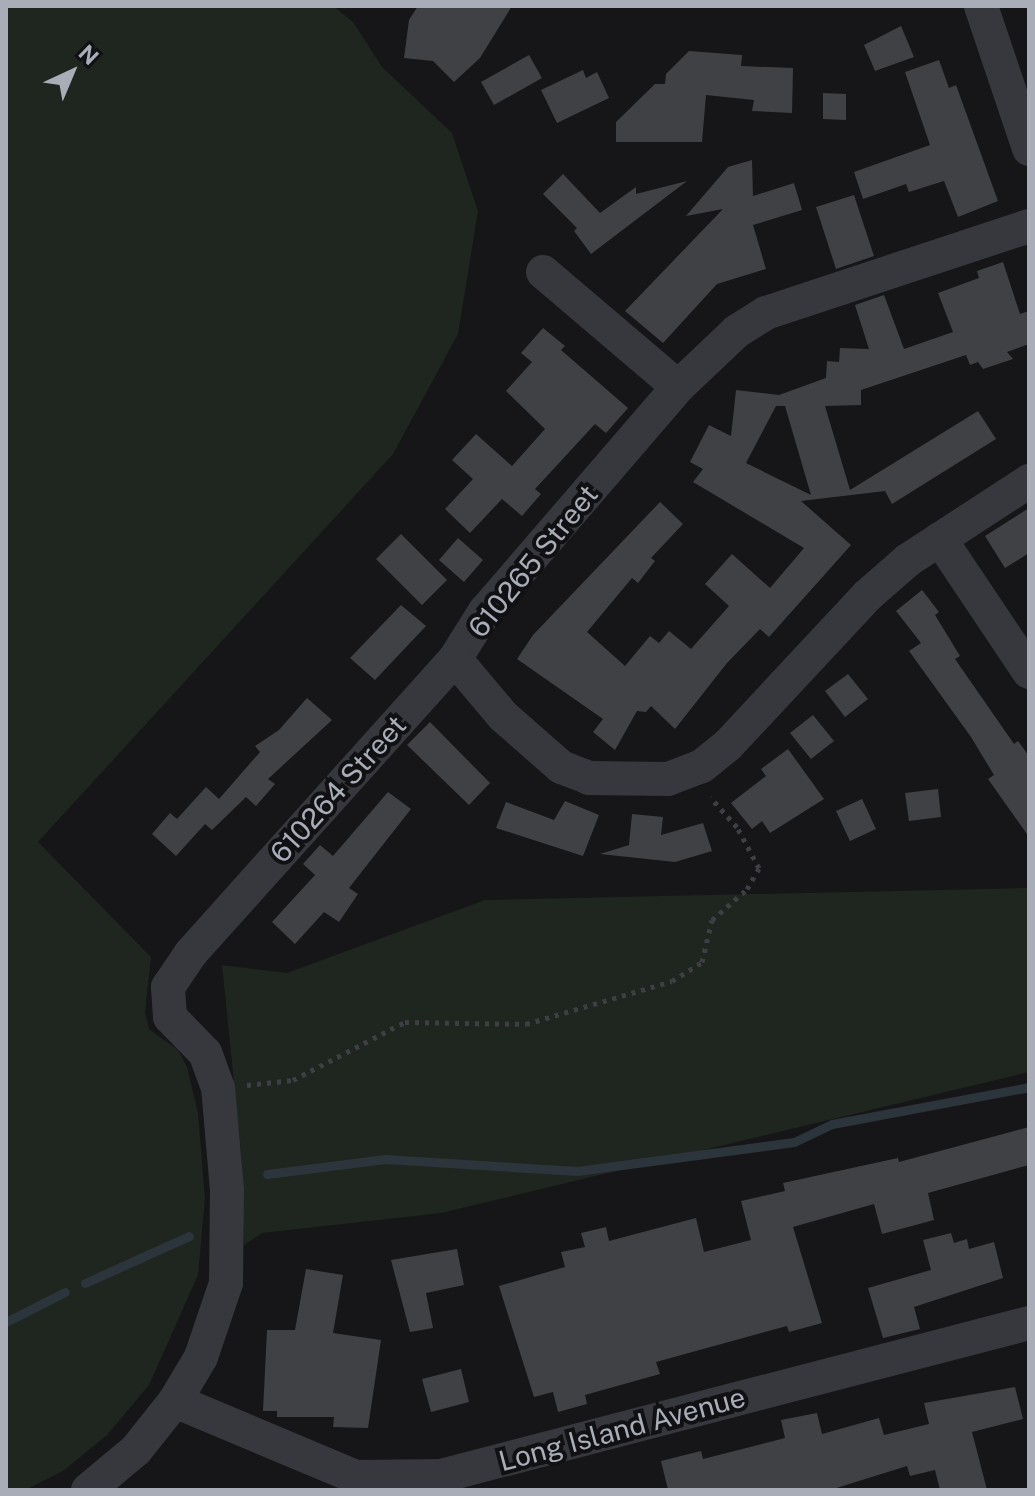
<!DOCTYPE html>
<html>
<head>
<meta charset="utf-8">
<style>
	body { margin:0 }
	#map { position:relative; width:1035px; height:1496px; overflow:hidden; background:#161618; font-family:"Public Sans",sans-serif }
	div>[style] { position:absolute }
	.green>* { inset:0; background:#1e261f }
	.stream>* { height:9px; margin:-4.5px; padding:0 4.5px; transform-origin:4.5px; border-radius:4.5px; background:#2c353c }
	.building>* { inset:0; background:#404145 }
	.path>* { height:5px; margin-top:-2.5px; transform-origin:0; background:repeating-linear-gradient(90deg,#3d3f44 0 4px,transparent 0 10px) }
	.street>* { height:34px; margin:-17px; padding:0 17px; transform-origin:17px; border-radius:17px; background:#37383d }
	span { translate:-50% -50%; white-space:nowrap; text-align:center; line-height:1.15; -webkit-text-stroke:8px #111113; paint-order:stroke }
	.street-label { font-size:28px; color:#a8adb8 }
	.frame { position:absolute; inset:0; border:8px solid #a8adb8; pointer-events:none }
	.north { position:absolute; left:32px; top:32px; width:80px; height:80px; -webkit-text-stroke:6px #111113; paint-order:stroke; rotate:44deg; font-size:22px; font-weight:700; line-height:32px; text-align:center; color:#a8adb8 }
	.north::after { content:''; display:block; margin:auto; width:28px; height:36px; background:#a8adb8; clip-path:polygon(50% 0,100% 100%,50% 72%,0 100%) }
</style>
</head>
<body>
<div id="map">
	<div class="green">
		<i style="clip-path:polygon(6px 6px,333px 6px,353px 22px,382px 67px,452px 133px,478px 211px,458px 334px,393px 454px,38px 842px,151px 957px,145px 1012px,149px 1029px,178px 1050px,187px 1067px,198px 1113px,205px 1198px,198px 1275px,149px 1385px,107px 1435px,63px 1471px,25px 1490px,6px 1490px)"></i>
		<i style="clip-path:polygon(1029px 888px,1029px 1072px,441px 1213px,262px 1233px,244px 1245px,241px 1151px,222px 965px,287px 973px,485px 900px)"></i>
	</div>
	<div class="stream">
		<i style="left:267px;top:1174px;width:119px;rotate:-7.2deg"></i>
		<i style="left:385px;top:1159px;width:192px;rotate:3.6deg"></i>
		<i style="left:577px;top:1171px;width:219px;rotate:-7.6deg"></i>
		<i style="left:794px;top:1142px;width:42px;rotate:-25.3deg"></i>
		<i style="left:832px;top:1124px;width:200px;rotate:-10.6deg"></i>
		<i style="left:85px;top:1283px;width:114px;rotate:-24.3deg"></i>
		<i style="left:6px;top:1322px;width:66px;rotate:-27deg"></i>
	</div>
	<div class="building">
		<i style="clip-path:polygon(418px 6px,512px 6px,480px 58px,454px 82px,433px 61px,404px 58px,409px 20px)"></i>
		<i style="clip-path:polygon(901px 26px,914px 57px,875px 71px,864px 45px)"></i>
		<i style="clip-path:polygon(689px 51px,742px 55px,741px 66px,793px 68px,792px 113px,752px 111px,754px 100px,706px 95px,702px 142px,616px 142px,616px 122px,655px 84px,665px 84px,666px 74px)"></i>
		<i style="clip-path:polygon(529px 55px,542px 78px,494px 105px,481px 82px)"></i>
		<i style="clip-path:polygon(939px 60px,949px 88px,956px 85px,998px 201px,958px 217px,944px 181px,909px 192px,906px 184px,863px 199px,854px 172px,930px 145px,905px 72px)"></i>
		<i style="clip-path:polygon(583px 70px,586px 78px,597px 72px,609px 98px,557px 123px,541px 90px)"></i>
		<i style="clip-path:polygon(823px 93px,846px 94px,846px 120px,823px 119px)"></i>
		<i style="clip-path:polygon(752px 160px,753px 196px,794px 183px,802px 210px,753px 225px,766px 269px,717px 284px,663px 343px,625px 311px,723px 209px,686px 216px,728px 167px)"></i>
		<i style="clip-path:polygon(563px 174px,600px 213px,636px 187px,636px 194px,687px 181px,591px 254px,574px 231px,577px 228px,543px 194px)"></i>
		<i style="clip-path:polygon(854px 195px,874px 256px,836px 269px,816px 207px)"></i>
		<i style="clip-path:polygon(evenodd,1003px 262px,1020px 314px,1029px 311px,1029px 344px,1007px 352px,1013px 359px,983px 369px,978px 362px,970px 365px,966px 355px,861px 390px,861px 405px,825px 406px,850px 490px,978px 411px,996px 439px,892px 504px,885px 491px,801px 501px,851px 545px,769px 637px,760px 629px,727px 663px,675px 729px,651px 706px,646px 712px,637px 711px,615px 750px,593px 732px,603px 719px,517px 659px,533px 635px,660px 502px,683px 524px,651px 558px,655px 561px,638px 583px,632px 578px,587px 632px,625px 666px,650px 636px,659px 643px,669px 631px,691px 649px,729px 606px,705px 584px,732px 554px,770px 588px,804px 548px,693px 482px,703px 469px,690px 462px,709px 425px,731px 436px,736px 390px,779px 395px,826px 378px,827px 361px,839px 362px,840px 348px,869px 349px,855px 305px,884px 295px,904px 349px,953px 332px,938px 293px,979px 278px,977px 271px,1003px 262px,776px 406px,785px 406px,811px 495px,746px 463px,776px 406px)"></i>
		<i style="clip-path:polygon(543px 328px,565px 346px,561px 350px,628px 408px,606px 433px,595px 424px,535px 489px,541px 494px,522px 516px,502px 499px,470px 533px,445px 509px,473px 479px,452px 460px,476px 434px,512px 466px,545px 429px,506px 391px,532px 362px,521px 353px)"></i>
		<i style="clip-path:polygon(1029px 508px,1029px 553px,1005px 568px,985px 536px)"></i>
		<i style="clip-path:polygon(401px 534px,447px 580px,422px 605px,376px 559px)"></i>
		<i style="clip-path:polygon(458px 538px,483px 560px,464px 582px,439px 560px)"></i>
		<i style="clip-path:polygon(922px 590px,939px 612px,935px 615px,960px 656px,955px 659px,1014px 744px,1018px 741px,1029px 756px,1029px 837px,988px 779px,994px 775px,971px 737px,909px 651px,921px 643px,896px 611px)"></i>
		<i style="clip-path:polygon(401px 605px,426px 626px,375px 680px,350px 658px)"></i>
		<i style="clip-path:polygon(848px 674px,868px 699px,845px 717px,825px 691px)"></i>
		<i style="clip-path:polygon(307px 698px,332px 720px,268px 779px,275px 784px,256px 806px,246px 797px,212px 830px,205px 824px,176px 856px,152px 834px,170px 813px,177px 819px,206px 787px,219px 799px,260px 752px,255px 746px,279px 730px)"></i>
		<i style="clip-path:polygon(813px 715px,834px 741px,811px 759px,790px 733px)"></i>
		<i style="clip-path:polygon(430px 722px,490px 783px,469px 805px,407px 745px)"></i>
		<i style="clip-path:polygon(788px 749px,824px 799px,770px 833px,762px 821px,752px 829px,731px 803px,766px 776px,761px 769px)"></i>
		<i style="clip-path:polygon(938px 789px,941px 817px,909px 821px,905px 793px)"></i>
		<i style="clip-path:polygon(388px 792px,411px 809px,349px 888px,358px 894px,339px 922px,324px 912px,295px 944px,272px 922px,315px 875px,303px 864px,320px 845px,333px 856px)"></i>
		<i style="clip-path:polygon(862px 799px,876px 829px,850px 841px,836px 811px)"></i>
		<i style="clip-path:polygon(565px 801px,599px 815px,583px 856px,496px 828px,506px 802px,554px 820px)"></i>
		<i style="clip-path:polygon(632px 814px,663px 817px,661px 835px,703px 823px,712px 851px,675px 862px,600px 854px,629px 845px)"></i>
		<i style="clip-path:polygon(1029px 1127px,1029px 1165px,928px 1193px,934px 1220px,882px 1234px,874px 1204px,793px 1227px,822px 1323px,789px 1332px,787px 1326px,656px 1362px,660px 1374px,585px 1395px,587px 1404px,558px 1412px,553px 1392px,534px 1397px,499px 1286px,565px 1267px,561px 1252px,585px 1247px,581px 1233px,606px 1227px,609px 1241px,696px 1218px,704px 1252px,751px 1240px,741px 1201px,785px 1191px,783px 1183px,898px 1158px,899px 1162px)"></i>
		<i style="clip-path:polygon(951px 1233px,954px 1243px,967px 1239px,969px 1249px,994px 1242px,1003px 1278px,914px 1307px,920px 1329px,883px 1338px,868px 1288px,931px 1270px,923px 1240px)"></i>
		<i style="clip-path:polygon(457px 1249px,464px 1285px,426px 1293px,433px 1328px,410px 1332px,391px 1260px)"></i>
		<i style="clip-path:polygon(306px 1269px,343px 1275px,333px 1333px,381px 1340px,368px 1428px,333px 1427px,334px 1417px,277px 1417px,277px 1411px,263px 1411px,267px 1330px,295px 1330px)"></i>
		<i style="clip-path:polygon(461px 1369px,469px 1402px,431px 1412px,422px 1379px)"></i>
		<i style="clip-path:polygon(1015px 1387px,1023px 1419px,972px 1432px,987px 1490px,940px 1490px,935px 1470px,910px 1476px,907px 1466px,830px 1490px,668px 1490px,661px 1461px,701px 1451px,703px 1459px,785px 1438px,781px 1420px,817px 1413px,822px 1434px,879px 1418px,884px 1435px,929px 1424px,924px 1403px)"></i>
	</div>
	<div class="path">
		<i style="left:247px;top:1085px;width:46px;rotate:-6.2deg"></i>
		<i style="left:293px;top:1080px;width:126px;rotate:-27.4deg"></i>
		<i style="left:405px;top:1022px;width:121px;rotate:0.9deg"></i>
		<i style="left:526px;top:1024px;width:152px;rotate:-16.4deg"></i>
		<i style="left:672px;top:981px;width:36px;rotate:-32deg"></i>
		<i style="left:702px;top:962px;width:43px;rotate:-76.6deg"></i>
		<i style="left:712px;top:920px;width:47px;rotate:-41.5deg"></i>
		<i style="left:747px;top:889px;width:24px;rotate:-60deg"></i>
		<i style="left:759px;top:868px;width:47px;rotate:-118.2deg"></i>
		<i style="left:737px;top:827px;width:40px;rotate:-132deg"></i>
	</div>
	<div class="street">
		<i style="left:981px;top:6px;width:151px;rotate:71.4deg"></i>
		<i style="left:1029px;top:226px;width:277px;rotate:161.7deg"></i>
		<i style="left:766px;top:313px;width:34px;rotate:148deg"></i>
		<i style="left:737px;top:331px;width:81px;rotate:136.5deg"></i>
		<i style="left:678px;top:387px;width:296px;rotate:130.7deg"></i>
		<i style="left:485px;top:611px;width:57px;rotate:122deg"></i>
		<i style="left:455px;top:659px;width:75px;rotate:49.9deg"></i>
		<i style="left:503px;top:716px;width:77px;rotate:41.3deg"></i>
		<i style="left:561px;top:767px;width:30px;rotate:21deg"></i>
		<i style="left:589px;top:778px;width:79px;rotate:0.7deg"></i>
		<i style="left:668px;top:779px;width:36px;rotate:-21deg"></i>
		<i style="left:702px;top:766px;width:33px;rotate:-39deg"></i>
		<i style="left:728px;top:745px;width:205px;rotate:-47deg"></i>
		<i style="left:868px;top:595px;width:53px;rotate:-41.2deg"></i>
		<i style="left:908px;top:560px;width:145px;rotate:-33.1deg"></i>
		<i style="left:543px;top:272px;width:177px;rotate:40.4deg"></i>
		<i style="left:940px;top:539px;width:160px;rotate:56.2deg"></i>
		<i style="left:175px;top:1401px;width:196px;rotate:22.8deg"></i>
		<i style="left:356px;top:1477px;width:85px;rotate:-0.7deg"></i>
		<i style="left:441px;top:1476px;width:608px;rotate:-14.59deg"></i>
		<i style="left:88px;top:1490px;width:62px;rotate:-39.8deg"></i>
		<i style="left:136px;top:1450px;width:63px;rotate:-51.5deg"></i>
		<i style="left:175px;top:1401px;width:51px;rotate:-59.4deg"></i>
		<i style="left:201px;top:1357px;width:78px;rotate:-71.3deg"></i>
		<i style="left:226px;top:1283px;width:93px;rotate:-89.4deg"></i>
		<i style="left:227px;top:1190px;width:102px;rotate:-95deg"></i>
		<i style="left:218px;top:1088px;width:37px;rotate:-110deg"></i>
		<i style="left:205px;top:1053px;width:50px;rotate:-134.2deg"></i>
		<i style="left:170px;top:1017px;width:30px;rotate:-94deg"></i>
		<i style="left:168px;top:987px;width:41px;rotate:-55.9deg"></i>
		<i style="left:191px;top:953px;width:395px;rotate:-48.1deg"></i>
	</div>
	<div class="street-label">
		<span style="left:533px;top:561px;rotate:-51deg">610265 Street</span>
		<span style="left:338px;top:789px;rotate:-48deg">610264 Street</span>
		<span style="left:622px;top:1429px;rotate:-15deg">Long Island Avenue</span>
	</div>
	<div class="frame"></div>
	<div class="north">N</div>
</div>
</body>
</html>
